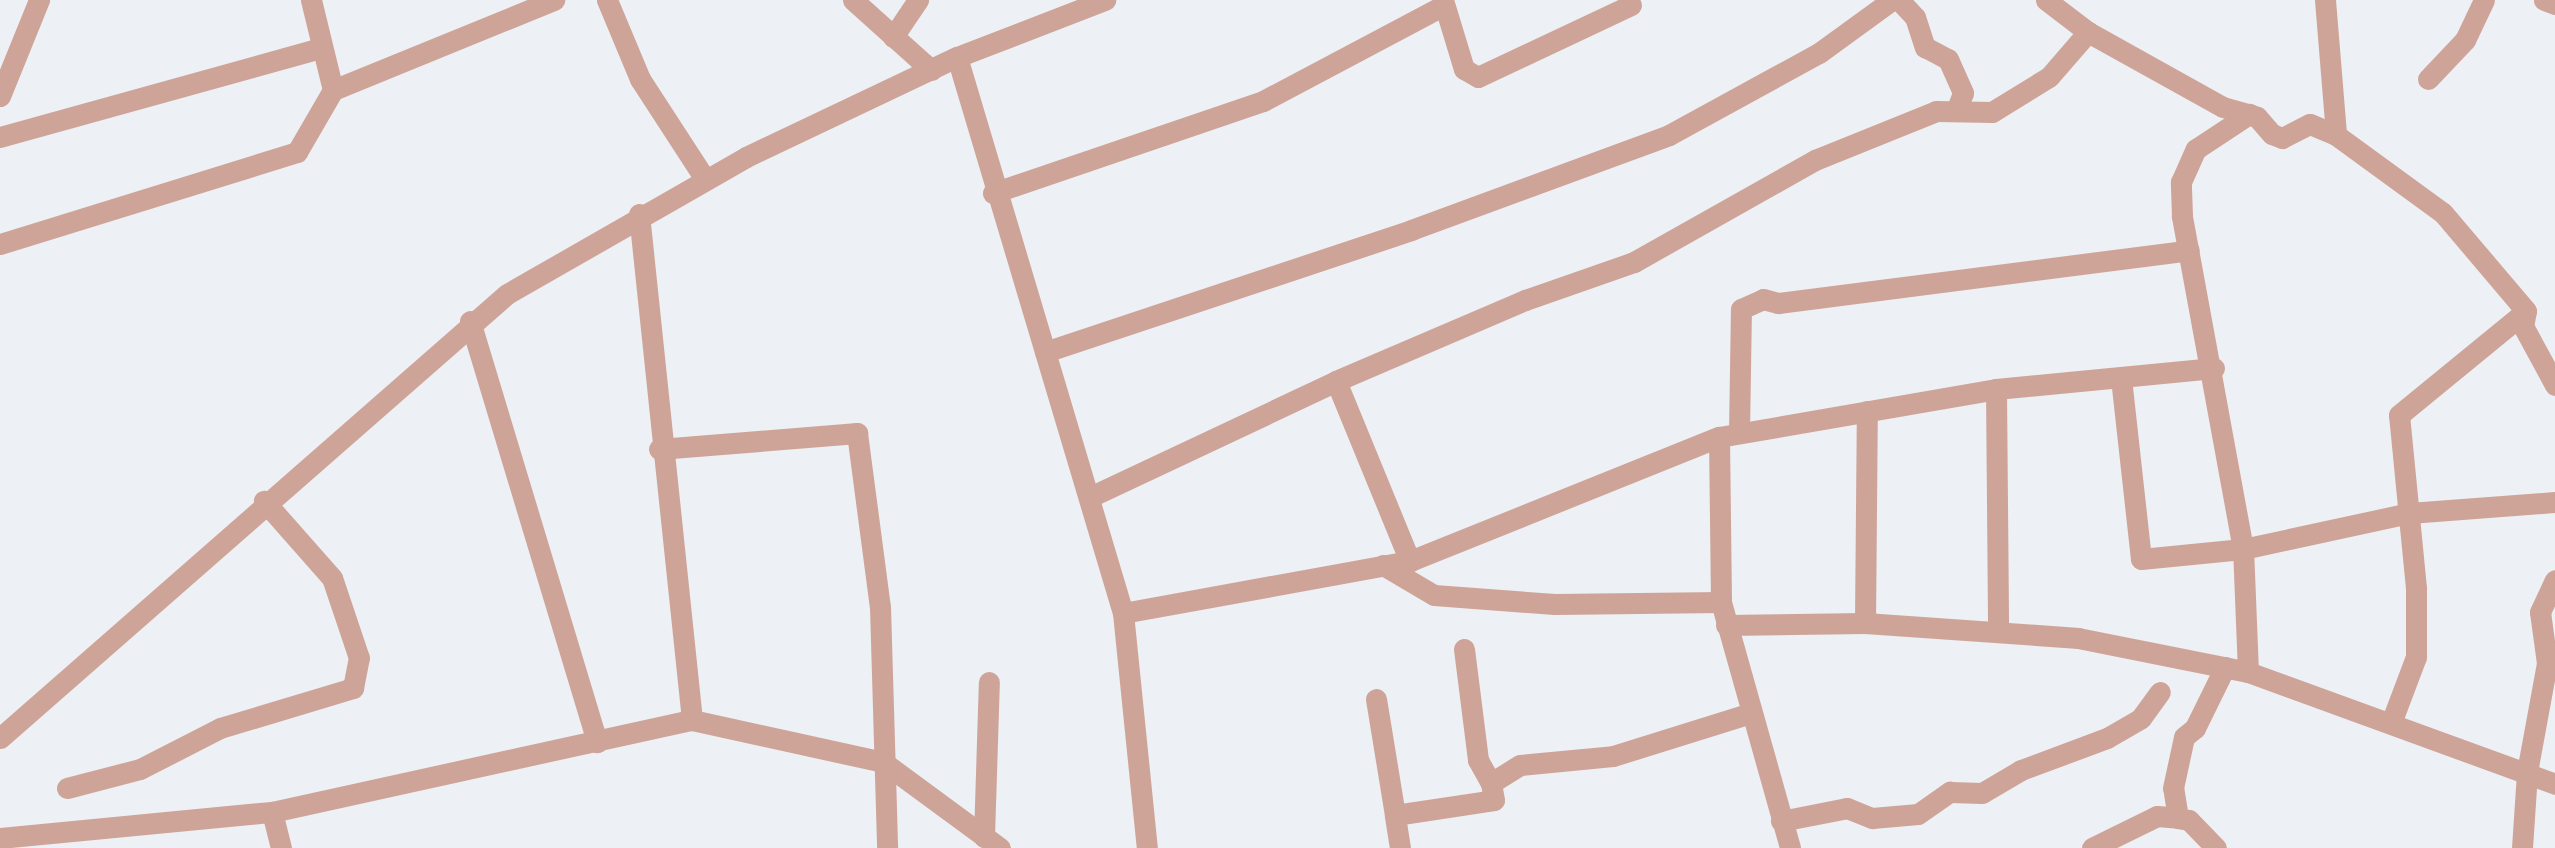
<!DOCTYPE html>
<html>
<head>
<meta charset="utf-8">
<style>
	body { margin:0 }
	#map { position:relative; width:2555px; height:848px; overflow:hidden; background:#edf0f4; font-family:Commissioner,sans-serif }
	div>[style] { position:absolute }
	.minor>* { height:21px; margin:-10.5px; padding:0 10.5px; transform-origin:10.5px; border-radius:10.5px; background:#cea499 }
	span { translate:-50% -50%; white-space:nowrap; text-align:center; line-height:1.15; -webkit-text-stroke:5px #edf0f4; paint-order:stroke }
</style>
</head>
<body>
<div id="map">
	<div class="minor">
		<i style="left:311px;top:0;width:93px;rotate:76.3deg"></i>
		<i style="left:607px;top:0;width:86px;rotate:67.3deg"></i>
		<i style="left:640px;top:79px;width:119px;rotate:57deg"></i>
		<i style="left:853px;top:0;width:105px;rotate:41.9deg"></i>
		<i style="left:1443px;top:0;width:72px;rotate:73.1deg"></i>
		<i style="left:1464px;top:69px;width:16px;rotate:30deg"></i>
		<i style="left:1478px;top:77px;width:169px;rotate:-25.2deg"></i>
		<i style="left:1899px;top:0;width:23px;rotate:47deg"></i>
		<i style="left:1915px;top:17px;width:32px;rotate:72deg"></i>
		<i style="left:1925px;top:47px;width:26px;rotate:28deg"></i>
		<i style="left:1948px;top:59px;width:37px;rotate:66deg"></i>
		<i style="left:1963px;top:93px;width:19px;rotate:111deg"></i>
		<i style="left:2046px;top:0;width:53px;rotate:37.3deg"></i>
		<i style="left:2088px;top:32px;width:154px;rotate:29.1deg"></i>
		<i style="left:2223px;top:107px;width:35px;rotate:16deg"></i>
		<i style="left:2257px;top:117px;width:23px;rotate:49deg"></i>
		<i style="left:2272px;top:134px;width:11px;rotate:22deg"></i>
		<i style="left:2282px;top:138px;width:31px;rotate:-27deg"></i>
		<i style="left:2310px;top:124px;width:28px;rotate:23deg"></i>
		<i style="left:2336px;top:135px;width:132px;rotate:36.1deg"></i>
		<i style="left:2443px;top:213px;width:128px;rotate:49.7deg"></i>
		<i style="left:2526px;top:311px;width:15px;rotate:101deg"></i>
		<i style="left:2523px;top:326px;width:67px;rotate:61.5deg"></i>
		<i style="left:2325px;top:0;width:135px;rotate:85.3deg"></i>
		<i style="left:2544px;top:0;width:12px;rotate:20deg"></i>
		<i style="left:893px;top:37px;width:45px;rotate:-56deg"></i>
		<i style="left:957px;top:57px;width:580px;rotate:73.38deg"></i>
		<i style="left:1123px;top:613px;width:236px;rotate:84.2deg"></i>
		<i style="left:2428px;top:79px;width:54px;rotate:-46.5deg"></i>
		<i style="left:2465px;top:40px;width:44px;rotate:-64.6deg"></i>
		<i style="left:0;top:96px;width:104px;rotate:-67.9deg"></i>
		<i style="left:0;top:137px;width:334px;rotate:-15.5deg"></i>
		<i style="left:993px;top:193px;width:285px;rotate:-18.8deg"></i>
		<i style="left:1263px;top:101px;width:205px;rotate:-27.9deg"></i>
		<i style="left:639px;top:214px;width:509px;rotate:84.02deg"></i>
		<i style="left:0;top:244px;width:311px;rotate:-17.2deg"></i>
		<i style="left:297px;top:152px;width:72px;rotate:-59.9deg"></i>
		<i style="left:333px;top:90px;width:239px;rotate:-22.2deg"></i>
		<i style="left:470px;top:321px;width:440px;rotate:73.2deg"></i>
		<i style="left:1045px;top:352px;width:386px;rotate:-18.4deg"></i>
		<i style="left:1411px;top:230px;width:275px;rotate:-20.2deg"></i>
		<i style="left:1669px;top:135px;width:171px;rotate:-28.7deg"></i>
		<i style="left:1819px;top:53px;width:90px;rotate:-36deg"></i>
		<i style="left:2121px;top:378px;width:182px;rotate:83.7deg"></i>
		<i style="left:2141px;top:559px;width:102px;rotate:-5.6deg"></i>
		<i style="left:2243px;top:549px;width:170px;rotate:-12.2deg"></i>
		<i style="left:2409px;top:513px;width:146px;rotate:-4.3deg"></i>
		<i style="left:1336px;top:381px;width:195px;rotate:67.7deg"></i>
		<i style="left:1996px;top:389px;width:240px;rotate:89.5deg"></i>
		<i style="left:1739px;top:433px;width:124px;rotate:-89.1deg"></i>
		<i style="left:1741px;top:309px;width:24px;rotate:-24deg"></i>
		<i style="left:1763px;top:299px;width:16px;rotate:15deg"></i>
		<i style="left:1778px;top:303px;width:414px;rotate:-7.3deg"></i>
		<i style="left:1719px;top:437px;width:165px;rotate:89.3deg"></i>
		<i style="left:1721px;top:602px;width:255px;rotate:74.3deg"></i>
		<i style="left:659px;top:449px;width:199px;rotate:-4.6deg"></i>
		<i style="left:857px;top:433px;width:176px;rotate:82.5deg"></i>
		<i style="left:880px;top:607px;width:241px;rotate:88.3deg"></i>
		<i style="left:1092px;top:496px;width:270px;rotate:-25.2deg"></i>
		<i style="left:1336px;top:381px;width:206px;rotate:-23.2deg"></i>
		<i style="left:1525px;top:300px;width:115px;rotate:-19.2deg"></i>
		<i style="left:1634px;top:262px;width:208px;rotate:-29.4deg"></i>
		<i style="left:1815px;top:160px;width:131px;rotate:-22deg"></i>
		<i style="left:1936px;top:111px;width:56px;rotate:1deg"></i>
		<i style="left:1992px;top:112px;width:67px;rotate:-31.6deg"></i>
		<i style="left:2049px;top:77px;width:60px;rotate:-49.1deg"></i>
		<i style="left:1383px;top:565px;width:59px;rotate:30.5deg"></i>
		<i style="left:1434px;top:595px;width:121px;rotate:4.3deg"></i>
		<i style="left:1555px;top:604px;width:166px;rotate:-0.7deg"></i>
		<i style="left:1123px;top:613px;width:292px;rotate:-10.3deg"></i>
		<i style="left:1410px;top:561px;width:333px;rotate:-21.9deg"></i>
		<i style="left:1719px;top:437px;width:281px;rotate:-9.8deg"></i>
		<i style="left:1996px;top:389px;width:219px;rotate:-5.5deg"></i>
		<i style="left:1865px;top:623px;width:212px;rotate:-89.5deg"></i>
		<i style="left:1726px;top:625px;width:139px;rotate:-0.8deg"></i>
		<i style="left:1865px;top:623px;width:214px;rotate:4deg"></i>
		<i style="left:2078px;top:638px;width:173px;rotate:11.3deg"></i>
		<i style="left:2248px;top:672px;width:327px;rotate:20deg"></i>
		<i style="left:1464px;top:649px;width:112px;rotate:82.8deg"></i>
		<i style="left:1478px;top:760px;width:26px;rotate:61deg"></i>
		<i style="left:2248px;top:672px;width:123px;rotate:-92.3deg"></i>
		<i style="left:2243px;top:549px;width:339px;rotate:-100.4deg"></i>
		<i style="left:2182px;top:216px;width:34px;rotate:-92deg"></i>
		<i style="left:2181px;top:182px;width:36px;rotate:-66deg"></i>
		<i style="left:2196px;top:149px;width:64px;rotate:-33.4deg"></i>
		<i style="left:1376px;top:699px;width:118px;rotate:80.7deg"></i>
		<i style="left:2391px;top:723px;width:71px;rotate:-69.3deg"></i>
		<i style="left:2416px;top:657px;width:69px;rotate:-90deg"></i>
		<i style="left:2416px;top:588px;width:174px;rotate:-95.6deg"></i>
		<i style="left:2399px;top:415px;width:164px;rotate:-39.3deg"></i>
		<i style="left:0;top:738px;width:674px;rotate:-41.21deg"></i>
		<i style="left:507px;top:294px;width:275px;rotate:-29.8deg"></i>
		<i style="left:746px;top:157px;width:233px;rotate:-25.4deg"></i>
		<i style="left:957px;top:57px;width:159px;rotate:-21.1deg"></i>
		<i style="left:67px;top:788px;width:75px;rotate:-14.6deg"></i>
		<i style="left:140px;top:769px;width:90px;rotate:-27.1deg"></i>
		<i style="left:220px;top:728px;width:139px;rotate:-16.7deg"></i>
		<i style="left:353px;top:688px;width:31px;rotate:-79deg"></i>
		<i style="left:359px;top:658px;width:84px;rotate:-108.6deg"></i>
		<i style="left:332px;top:578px;width:103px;rotate:-131.4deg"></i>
		<i style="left:272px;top:812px;width:37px;rotate:76deg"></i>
		<i style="left:1781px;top:821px;width:67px;rotate:-11.1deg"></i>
		<i style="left:1847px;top:808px;width:27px;rotate:22deg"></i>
		<i style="left:1872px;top:818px;width:46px;rotate:-5deg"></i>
		<i style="left:1918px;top:814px;width:39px;rotate:-35deg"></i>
		<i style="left:1950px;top:792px;width:32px;rotate:2deg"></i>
		<i style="left:1982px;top:793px;width:45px;rotate:-30.5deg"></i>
		<i style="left:2021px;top:770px;width:92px;rotate:-20.4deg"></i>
		<i style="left:2107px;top:738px;width:39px;rotate:-30deg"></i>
		<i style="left:2141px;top:718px;width:32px;rotate:-54deg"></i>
		<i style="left:984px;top:837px;width:155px;rotate:-88.2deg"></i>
		<i style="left:0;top:838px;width:273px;rotate:-5.5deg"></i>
		<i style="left:272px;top:812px;width:430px;rotate:-12.4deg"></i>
		<i style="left:692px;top:720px;width:196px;rotate:12.4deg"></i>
		<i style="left:883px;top:762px;width:145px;rotate:36.3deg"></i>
		<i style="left:1400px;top:848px;width:33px;rotate:-99deg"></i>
		<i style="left:1395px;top:815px;width:100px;rotate:-8.6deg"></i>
		<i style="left:1494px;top:800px;width:17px;rotate:-100deg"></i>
		<i style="left:1491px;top:783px;width:34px;rotate:-32deg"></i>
		<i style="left:1520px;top:765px;width:93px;rotate:-5.5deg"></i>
		<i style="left:1613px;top:756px;width:141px;rotate:-17.3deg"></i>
		<i style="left:2092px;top:848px;width:72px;rotate:-26.2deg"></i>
		<i style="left:2157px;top:816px;width:21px;rotate:5deg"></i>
		<i style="left:2216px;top:848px;width:39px;rotate:-134deg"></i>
		<i style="left:2189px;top:820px;width:11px;rotate:-170deg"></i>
		<i style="left:2178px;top:818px;width:30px;rotate:-99deg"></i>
		<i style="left:2173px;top:788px;width:52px;rotate:-77.8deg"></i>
		<i style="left:2184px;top:737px;width:14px;rotate:-39deg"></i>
		<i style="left:2195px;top:728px;width:68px;rotate:-63.8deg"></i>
		<i style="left:2522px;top:848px;width:76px;rotate:-86.2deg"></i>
		<i style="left:2527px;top:772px;width:111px;rotate:-79.6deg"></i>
		<i style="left:2547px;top:663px;width:51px;rotate:-97.8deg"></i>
		<i style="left:2540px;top:612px;width:35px;rotate:-65deg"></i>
	</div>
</div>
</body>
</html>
